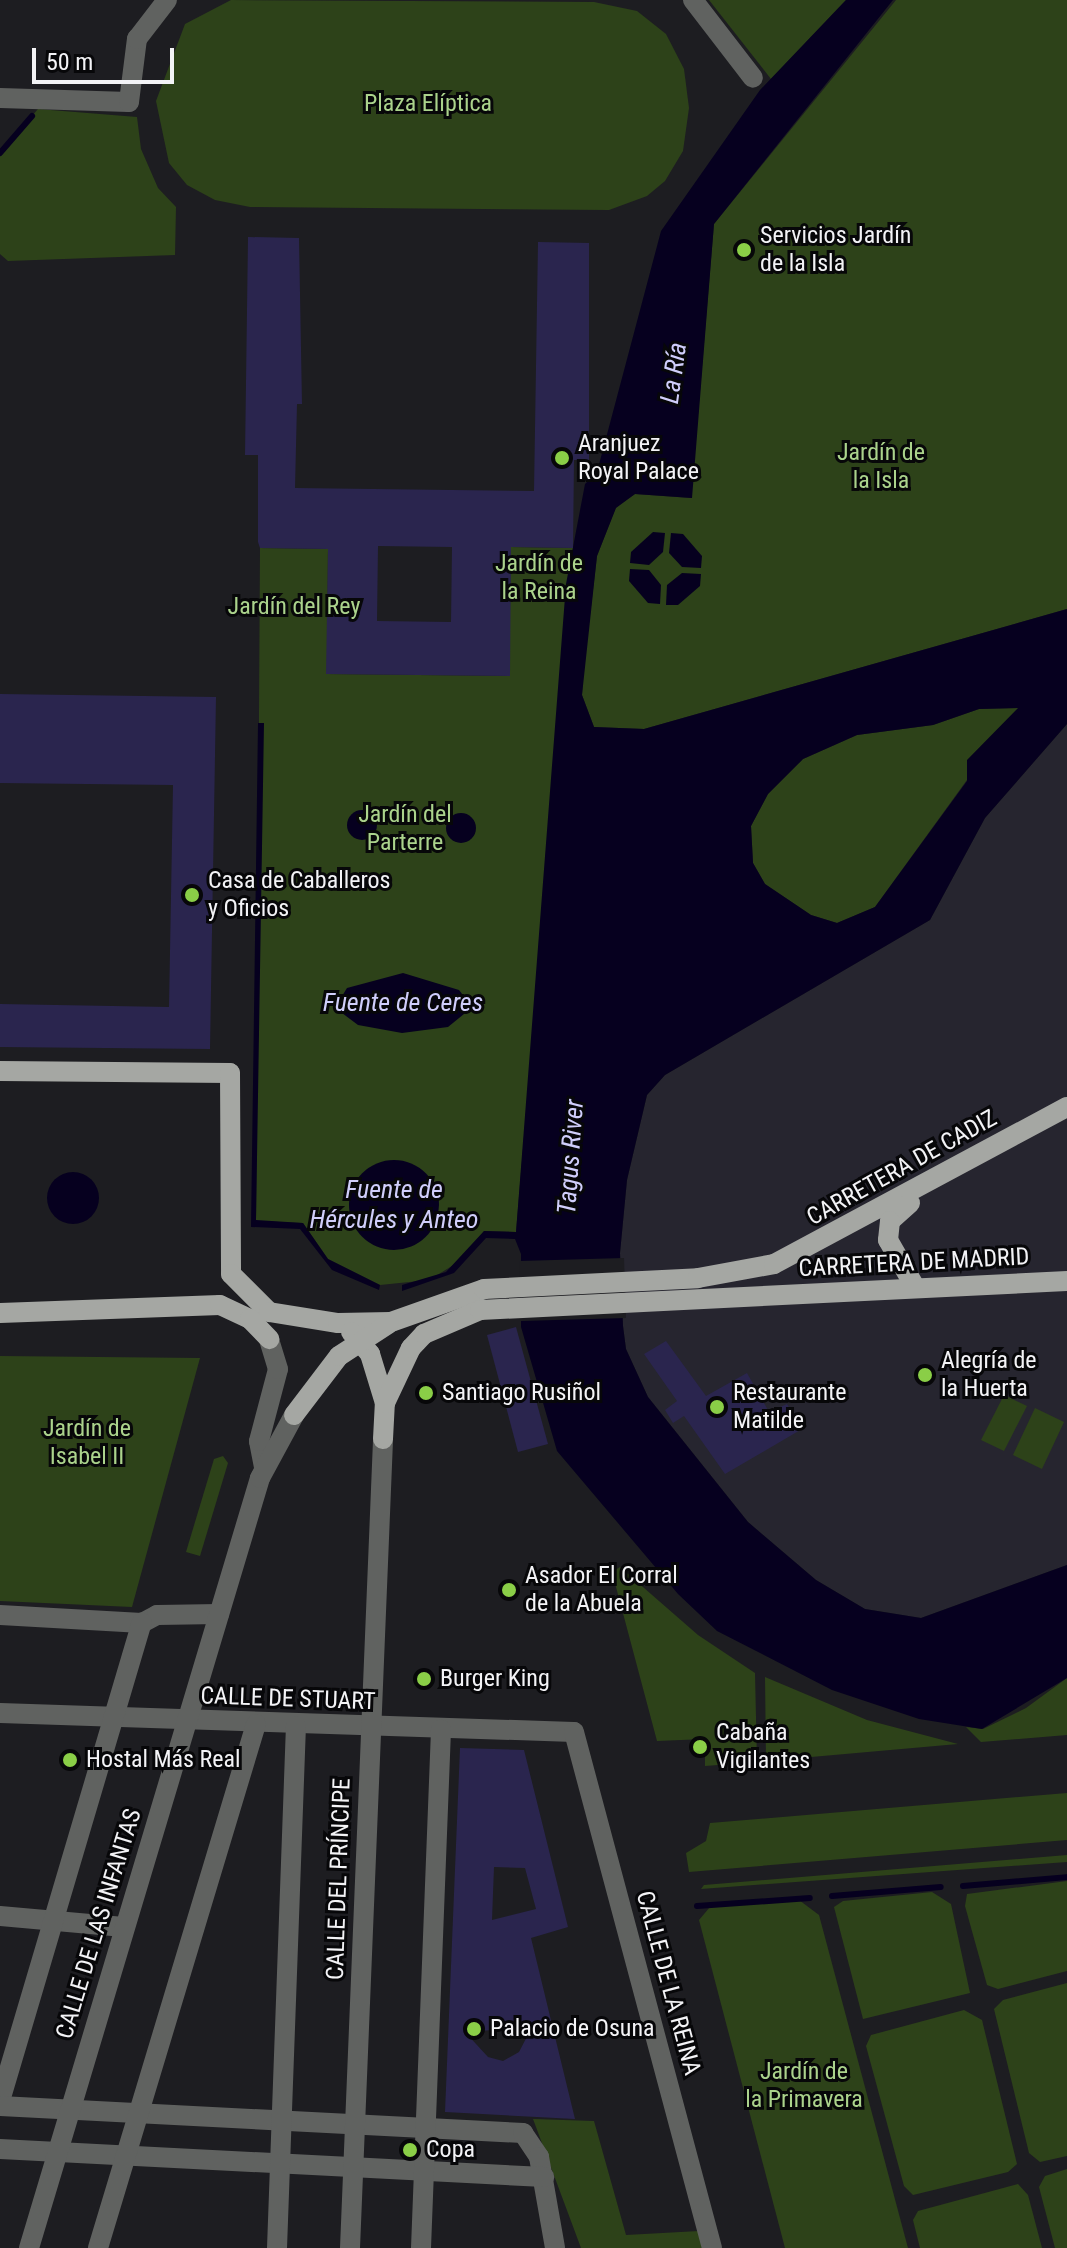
<!DOCTYPE html>
<html>
<head>
<meta charset="utf-8">
<style>
	body { margin:0 }
	#map { position:relative; width:1067px; height:2248px; overflow:hidden; background:#1d1d21; font-family:"Roboto Condensed",sans-serif }
	div>[style] { position:absolute }
	.built>* { inset:0; background:#26252f }
	.green>* { inset:0; background:#2d4219 }
	.water>* { inset:0; background:#06001f }
	.round { border-radius:50% }
	.pier>* { inset:0; background:#1d1d21 }
	.stream>* { height:6px; margin:-3px; padding:0 3px; transform-origin:3px; border-radius:3px; background:#06001f }
	.building>* { inset:0; background:#2a254e }
	.minor>* { height:20px; margin:-10px; padding:0 10px; transform-origin:10px; border-radius:10px; background:#606260 }
	.major>* { height:20px; margin:-10px; padding:0 10px; transform-origin:10px; border-radius:10px; background:#a5a7a3 }
	.dots>* { width:22px; height:22px; translate:-50% -50%; box-sizing:border-box; border:4px solid #070709; border-radius:50% }
	span { translate:-50% -50%; white-space:nowrap; text-align:center; line-height:1.15; -webkit-text-stroke:6px #070709; paint-order:stroke }
	.park-label { font-size:24px; color:#abd38c }
	.poi-label { font-size:24px; color:#f3f3f6 }
	.left { translate:0 -50%; text-align:left }
	.street-label { font-size:24px; color:#f3f3f6 }
	.water-label { font-size:26px; color:#d0cefb; font-style:italic }
	.scale { position:absolute; left:32px; top:48px; width:142px; height:36px; box-sizing:border-box; border:4px solid #f3f3f6; border-top:0; padding-left:10px; font-size:24px; line-height:28px; white-space:nowrap; color:#f3f3f6; -webkit-text-stroke:6px #070709; paint-order:stroke }
</style>
</head>
<body>
<div id="map">
	<div class="built">
		<i style="clip-path:polygon(1067px 724px,1067px 1565px,921px 1618px,865px 1609px,816px 1580px,748px 1522px,648px 1397px,626px 1349px,623px 1326px,620px 1253px,627px 1180px,647px 1095px,665px 1075px,930px 920px,985px 818px)"></i>
	</div>
	<div class="green">
		<i style="clip-path:polygon(231px 0,594px 2px,637px 11px,666px 34px,684px 69px,689px 108px,683px 151px,665px 181px,647px 196px,609px 210px,250px 207px,215px 200px,187px 185px,169px 163px,156px 101px,185px 24px)"></i>
		<i style="clip-path:polygon(709px 0,846px 0,771px 79px)"></i>
		<i style="clip-path:polygon(896px 0,1067px 0,1067px 609px,644px 729px,594px 727px,582px 695px,583px 674px,597px 556px,616px 507px,635px 494px,691px 498px,714px 224px)"></i>
		<i style="clip-path:polygon(38px 109px,137px 117px,141px 149px,158px 188px,176px 207px,175px 255px,8px 261px,0 254px,0 153px)"></i>
		<i style="clip-path:polygon(511px 547px,573px 548px,516px 1232px,484px 1231px,465px 1258px,429px 1280px,380px 1285px,328px 1259px,303px 1223px,256px 1221px,260px 548px,328px 549px,327px 674px,509px 676px)"></i>
		<i style="clip-path:polygon(1019px 708px,875px 907px,837px 923px,811px 915px,765px 884px,753px 863px,751px 826px,768px 794px,803px 759px,857px 735px,933px 725px,979px 709px)"></i>
		<i style="clip-path:polygon(0 1356px,200px 1358px,132px 1607px,0 1601px)"></i>
		<i style="clip-path:polygon(1004px 1395px,1027px 1406px,1004px 1451px,981px 1440px)"></i>
		<i style="clip-path:polygon(1035px 1408px,1064px 1422px,1042px 1469px,1013px 1455px)"></i>
		<i style="clip-path:polygon(223px 1456px,228px 1463px,200px 1556px,186px 1552px,214px 1459px)"></i>
		<i style="clip-path:polygon(620px 1567px,698px 1635px,755px 1673px,757px 1762px,705px 1766px,705px 1739px,657px 1741px,612px 1572px)"></i>
		<i style="clip-path:polygon(765px 1677px,867px 1720px,958px 1744px,766px 1761px)"></i>
		<i style="clip-path:polygon(1067px 1678px,1067px 1735px,981px 1742px,966px 1727px,983px 1729px,1026px 1708px)"></i>
		<i style="clip-path:polygon(1067px 1793px,1067px 1840px,689px 1872px,686px 1853px,706px 1841px,710px 1823px)"></i>
		<i style="clip-path:polygon(1067px 1855px,1067px 1862px,701px 1889px,704px 1885px)"></i>
		<i style="clip-path:polygon(1067px 1881px,1067px 1971px,998px 1989px,987px 1985px,965px 1906px,967px 1894px)"></i>
		<i style="clip-path:polygon(932px 1892px,951px 1904px,970px 1993px,863px 2019px,834px 1907px,843px 1901px)"></i>
		<i style="clip-path:polygon(799px 1900px,819px 1915px,908px 2248px,785px 2248px,699px 1920px,710px 1907px)"></i>
		<i style="clip-path:polygon(1067px 1983px,1067px 2156px,1040px 2162px,1029px 2153px,994px 2009px,1003px 2000px)"></i>
		<i style="clip-path:polygon(964px 2010px,982px 2020px,1017px 2164px,1008px 2172px,913px 2195px,904px 2186px,866px 2046px,871px 2035px)"></i>
		<i style="clip-path:polygon(533px 2119px,594px 2121px,626px 2235px,699px 2231px,704px 2248px,581px 2248px)"></i>
		<i style="clip-path:polygon(1067px 2169px,1067px 2248px,1055px 2248px,1039px 2187px,1045px 2176px)"></i>
		<i style="clip-path:polygon(1018px 2184px,1028px 2195px,1042px 2248px,920px 2248px,913px 2220px,918px 2211px)"></i>
	</div>
	<div class="water">
		<i style="clip-path:polygon(evenodd,846px 0,893px 0,714px 224px,692px 498px,635px 494px,616px 508px,597px 556px,582px 695px,594px 727px,644px 729px,1067px 609px,1067px 724px,985px 818px,930px 920px,665px 1075px,647px 1095px,627px 1180px,620px 1253px,623px 1326px,626px 1349px,648px 1397px,748px 1522px,816px 1580px,865px 1609px,921px 1618px,1067px 1565px,1067px 1678px,982px 1729px,919px 1719px,832px 1690px,717px 1631px,678px 1594px,557px 1451px,521px 1327px,521px 1254px,515px 1239px,486px 1238px,454px 1273px,402px 1291px,402px 1285px,446px 1272px,484px 1231px,516px 1232px,566px 584px,585px 484px,597px 472px,661px 231px,760px 90px,846px 0,1018px 708px,967px 760px,967px 781px,875px 907px,837px 923px,811px 915px,765px 884px,753px 863px,751px 826px,768px 794px,803px 759px,857px 735px,933px 725px,979px 709px,1018px 708px)"></i>
		<i style="clip-path:polygon(653px 532px,665px 533px,663px 552px,649px 565px,630px 563px,631px 552px)"></i>
		<i style="clip-path:polygon(671px 533px,683px 534px,702px 556px,701px 568px,682px 567px,669px 553px)"></i>
		<i style="clip-path:polygon(630px 569px,649px 570px,661px 585px,660px 604px,648px 603px,629px 581px)"></i>
		<i style="clip-path:polygon(682px 573px,701px 574px,700px 586px,678px 605px,666px 605px,667px 585px)"></i>
		<i style="clip-path:polygon(258px 723px,264px 723px,256px 1220px,303px 1223px,328px 1259px,380px 1285px,379px 1290px,332px 1270px,300px 1229px,251px 1227px)"></i>
		<i class="round" style="left:347px;top:810px;width:30px;height:30px"></i>
		<i class="round" style="left:446px;top:813px;width:30px;height:30px"></i>
		<i style="clip-path:polygon(403px 973px,459px 990px,466px 999px,464px 1014px,448px 1027px,402px 1033px,358px 1025px,342px 1013px,339px 1001px,347px 988px)"></i>
		<i class="round" style="left:349px;top:1160px;width:90px;height:90px"></i>
		<i class="round" style="left:47px;top:1172px;width:52px;height:52px"></i>
	</div>
	<div class="pier">
		<i style="clip-path:polygon(624px 1258px,626px 1318px,521px 1321px,519px 1261px)"></i>
	</div>
	<div class="stream">
		<i style="left:0;top:153px;width:49px;rotate:-49.1deg"></i>
		<i style="left:963px;top:1886px;width:104px;rotate:-4.9deg"></i>
		<i style="left:832px;top:1896px;width:109px;rotate:-4.7deg"></i>
		<i style="left:697px;top:1906px;width:113px;rotate:-4deg"></i>
	</div>
	<div class="building">
		<i style="clip-path:polygon(evenodd,248px 237px,299px 238px,302px 404px,297px 404px,295px 488px,534px 491px,538px 242px,589px 243px,589px 460px,574px 460px,573px 548px,511px 547px,510px 676px,326px 674px,328px 549px,260px 548px,258px 542px,258px 455px,245px 455px,248px 237px,378px 546px,452px 547px,451px 622px,377px 621px,378px 546px)"></i>
		<i style="clip-path:polygon(0 694px,216px 697px,210px 1049px,0 1047px,0 1004px,169px 1007px,173px 785px,0 783px)"></i>
		<i style="clip-path:polygon(516px 1327px,548px 1444px,518px 1452px,487px 1335px)"></i>
		<i style="clip-path:polygon(666px 1341px,706px 1396px,747px 1373px,769px 1412px,787px 1404px,802px 1429px,725px 1474px,684px 1416px,673px 1423px,665px 1410px,677px 1401px,644px 1354px)"></i>
		<i style="clip-path:polygon(evenodd,460px 1748px,524px 1750px,568px 1927px,531px 1938px,575px 2119px,445px 2112px,460px 1748px,494px 1867px,525px 1868px,536px 1909px,492px 1920px,494px 1867px,460px 1748px,532px 2027px,519px 2052px,503px 2061px,488px 2057px,465px 2032px,532px 2027px)"></i>
	</div>
	<div class="minor">
		<i style="left:693px;top:0;width:98px;rotate:52.4deg"></i>
		<i style="left:0;top:98px;width:129px;rotate:1.8deg"></i>
		<i style="left:129px;top:102px;width:64px;rotate:-82.8deg"></i>
		<i style="left:137px;top:39px;width:49px;rotate:-52.4deg"></i>
		<i style="left:264px;top:1467px;width:26px;rotate:-101deg"></i>
		<i style="left:259px;top:1441px;width:74px;rotate:-75.2deg"></i>
		<i style="left:278px;top:1369px;width:31px;rotate:-107deg"></i>
		<i style="left:0;top:1615px;width:142px;rotate:3.2deg"></i>
		<i style="left:142px;top:1623px;width:17px;rotate:-28deg"></i>
		<i style="left:157px;top:1615px;width:62px;rotate:-0.9deg"></i>
		<i style="left:0;top:1713px;width:574px;rotate:1.9deg"></i>
		<i style="left:574px;top:1732px;width:534px;rotate:75.03deg"></i>
		<i style="left:0;top:1916px;width:124px;rotate:5.1deg"></i>
		<i style="left:0;top:2101px;width:499px;rotate:-73.5deg"></i>
		<i style="left:0;top:2106px;width:524px;rotate:2.96deg"></i>
		<i style="left:523px;top:2133px;width:29px;rotate:56deg"></i>
		<i style="left:539px;top:2157px;width:92px;rotate:80deg"></i>
		<i style="left:0;top:2149px;width:545px;rotate:2.95deg"></i>
		<i style="left:29px;top:2248px;width:804px;rotate:-73.3deg"></i>
		<i style="left:260px;top:1478px;width:72px;rotate:-61.6deg"></i>
		<i style="left:98px;top:2248px;width:547px;rotate:-73.22deg"></i>
		<i style="left:277px;top:2248px;width:522px;rotate:-87.92deg"></i>
		<i style="left:350px;top:2248px;width:810px;rotate:-87.66deg"></i>
		<i style="left:421px;top:2248px;width:519px;rotate:-87.79deg"></i>
	</div>
	<div class="major">
		<i style="left:0;top:1071px;width:230px;rotate:0.5deg"></i>
		<i style="left:230px;top:1073px;width:201px;rotate:89.7deg"></i>
		<i style="left:231px;top:1274px;width:54px;rotate:45deg"></i>
		<i style="left:269px;top:1312px;width:70px;rotate:9.1deg"></i>
		<i style="left:338px;top:1323px;width:53px;rotate:-1.1deg"></i>
		<i style="left:391px;top:1322px;width:99px;rotate:-19.5deg"></i>
		<i style="left:484px;top:1289px;width:214px;rotate:-2.9deg"></i>
		<i style="left:698px;top:1278px;width:77px;rotate:-10.4deg"></i>
		<i style="left:774px;top:1264px;width:332px;rotate:-28.2deg"></i>
		<i style="left:910px;top:1203px;width:27px;rotate:138deg"></i>
		<i style="left:890px;top:1221px;width:19px;rotate:96deg"></i>
		<i style="left:888px;top:1240px;width:54px;rotate:60.1deg"></i>
		<i style="left:0;top:1313px;width:220px;rotate:-2.1deg"></i>
		<i style="left:220px;top:1305px;width:33px;rotate:25deg"></i>
		<i style="left:250px;top:1319px;width:28px;rotate:46deg"></i>
		<i style="left:351px;top:1332px;width:29px;rotate:49deg"></i>
		<i style="left:370px;top:1354px;width:51px;rotate:73deg"></i>
		<i style="left:294px;top:1415px;width:74px;rotate:-52.7deg"></i>
		<i style="left:339px;top:1356px;width:59px;rotate:-33.1deg"></i>
		<i style="left:383px;top:1439px;width:36px;rotate:-87deg"></i>
		<i style="left:385px;top:1403px;width:61px;rotate:-64.7deg"></i>
		<i style="left:411px;top:1348px;width:19px;rotate:-47deg"></i>
		<i style="left:424px;top:1334px;width:61px;rotate:-23.2deg"></i>
		<i style="left:480px;top:1310px;width:588px;rotate:-2.83deg"></i>
	</div>
	<div class="dots">
		<i style="left:744px;top:250px;background:#8ace47"></i>
		<i style="left:562px;top:458px;background:#8ace47"></i>
		<i style="left:192px;top:895px;background:#8ace47"></i>
		<i style="left:925px;top:1375px;background:#8ace47"></i>
		<i style="left:426px;top:1393px;background:#8ace47"></i>
		<i style="left:717px;top:1407px;background:#8ace47"></i>
		<i style="left:509px;top:1590px;background:#8ace47"></i>
		<i style="left:424px;top:1679px;background:#8ace47"></i>
		<i style="left:700px;top:1747px;background:#8ace47"></i>
		<i style="left:70px;top:1760px;background:#8ace47"></i>
		<i style="left:474px;top:2029px;background:#8ace47"></i>
		<i style="left:410px;top:2150px;background:#8ace47"></i>
	</div>
	<div class="park-label">
		<span style="left:428px;top:104px">Plaza Elíptica</span>
		<span style="left:881px;top:467px">Jardín de<br>la Isla</span>
		<span style="left:539px;top:578px">Jardín de<br>la Reina</span>
		<span style="left:294px;top:607px">Jardín del Rey</span>
		<span style="left:405px;top:829px">Jardín del<br>Parterre</span>
		<span style="left:87px;top:1443px">Jardín de<br>Isabel II</span>
		<span style="left:804px;top:2086px">Jardín de<br>la Primavera</span>
	</div>
	<div class="poi-label">
		<span class="left" style="left:760px;top:250px">Servicios Jardín<br>de la Isla</span>
		<span class="left" style="left:578px;top:458px">Aranjuez<br>Royal Palace</span>
		<span class="left" style="left:208px;top:895px">Casa de Caballeros<br>y Oficios</span>
		<span class="left" style="left:941px;top:1375px">Alegría de<br>la Huerta</span>
		<span class="left" style="left:442px;top:1393px">Santiago Rusiñol</span>
		<span class="left" style="left:733px;top:1407px">Restaurante<br>Matilde</span>
		<span class="left" style="left:525px;top:1590px">Asador El Corral<br>de la Abuela</span>
		<span class="left" style="left:440px;top:1679px">Burger King</span>
		<span class="left" style="left:716px;top:1747px">Cabaña<br>Vigilantes</span>
		<span class="left" style="left:86px;top:1760px">Hostal Más Real</span>
		<span class="left" style="left:490px;top:2029px">Palacio de Osuna</span>
		<span class="left" style="left:426px;top:2150px">Copa</span>
	</div>
	<div class="street-label">
		<span style="left:902px;top:1168px;rotate:-29deg">CARRETERA DE CADIZ</span>
		<span style="left:914px;top:1263px;rotate:-3deg">CARRETERA DE MADRID</span>
		<span style="left:288px;top:1699px;rotate:2deg">CALLE DE STUART</span>
		<span style="left:339px;top:1879px;rotate:-88deg">CALLE DEL PRÍNCIPE</span>
		<span style="left:99px;top:1924px;rotate:-73deg">CALLE DE LAS INFANTAS</span>
		<span style="left:668px;top:1983px;rotate:75deg">CALLE DE LA REINA</span>
	</div>
	<div class="water-label">
		<span style="left:674px;top:373px;rotate:-82deg">La Ría</span>
		<span style="left:403px;top:1003px">Fuente de Ceres</span>
		<span style="left:571px;top:1157px;rotate:-86deg">Tagus River</span>
		<span style="left:394px;top:1205px">Fuente de<br>Hércules y Anteo</span>
	</div>
	<div class="scale">50 m</div>
</div>
</body>
</html>
